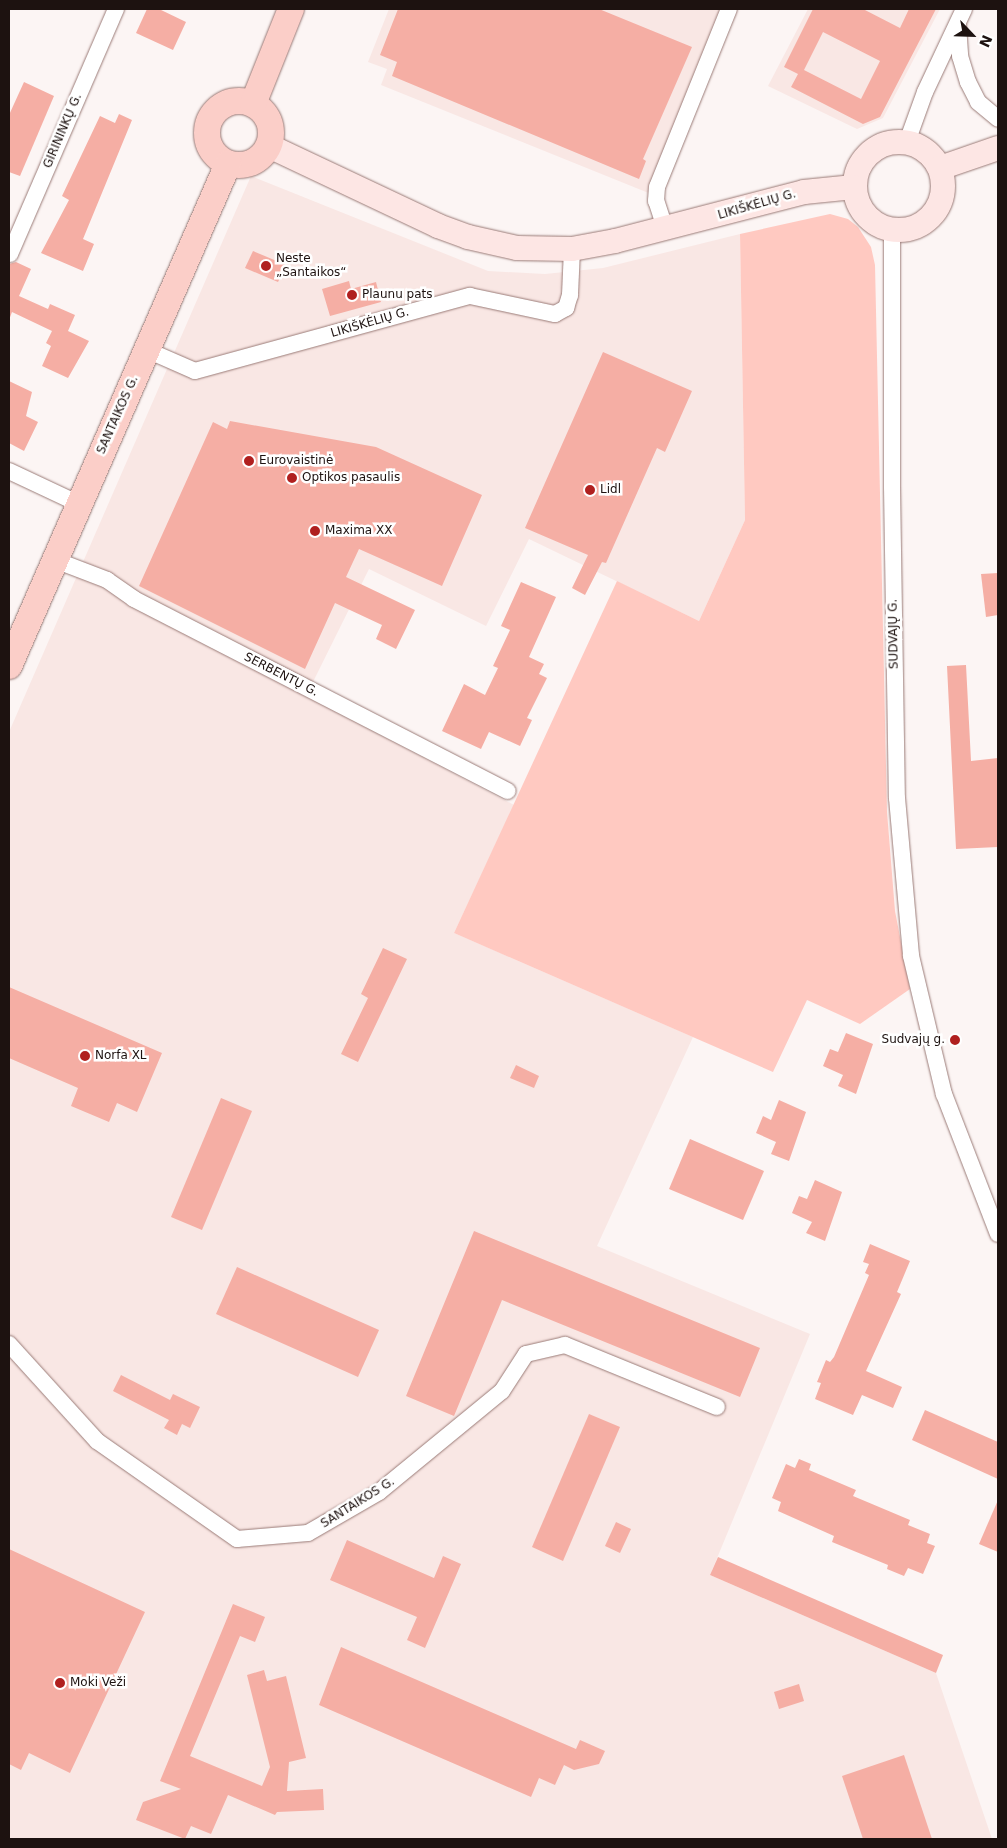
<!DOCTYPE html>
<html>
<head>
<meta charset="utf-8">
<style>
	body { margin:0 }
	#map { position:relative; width:1007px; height:1848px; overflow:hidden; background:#fcf5f4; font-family:"DejaVu Sans",sans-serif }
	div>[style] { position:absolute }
	.built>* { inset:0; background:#f9e7e4 }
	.green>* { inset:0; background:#ffc9c1 }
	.building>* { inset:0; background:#f5aea4 }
	.roads { filter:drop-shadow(0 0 1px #9a7b77) drop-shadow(0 0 1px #9a7b77) }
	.street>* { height:16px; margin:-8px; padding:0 8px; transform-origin:8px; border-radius:8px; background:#fff }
	.secondary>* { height:24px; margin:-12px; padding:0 12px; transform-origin:12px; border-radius:12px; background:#fde6e4 }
	.secondary>.ring { margin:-12px; padding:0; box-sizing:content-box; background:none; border:24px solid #fde6e4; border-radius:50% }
	.primary>* { height:26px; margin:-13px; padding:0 13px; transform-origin:13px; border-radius:13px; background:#fbcec8 }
	.primary>.ring { margin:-13px; padding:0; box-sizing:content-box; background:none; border:26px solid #fbcec8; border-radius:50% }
	.dots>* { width:14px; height:14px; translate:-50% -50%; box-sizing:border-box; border:2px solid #fff; border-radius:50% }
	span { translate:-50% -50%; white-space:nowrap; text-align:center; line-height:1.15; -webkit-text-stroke:5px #fff; paint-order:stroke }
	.street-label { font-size:12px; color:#1d1210 }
	.poi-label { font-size:12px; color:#1d1210 }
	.left { translate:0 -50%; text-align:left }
	.right { translate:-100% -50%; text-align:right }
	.frame { position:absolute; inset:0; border:10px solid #1d1210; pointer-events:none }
	.north { position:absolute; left:947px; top:10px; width:50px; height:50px; -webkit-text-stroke:4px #fff; paint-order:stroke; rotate:114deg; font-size:14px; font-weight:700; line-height:20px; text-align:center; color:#1d1210 }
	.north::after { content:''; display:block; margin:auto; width:18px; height:22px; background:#1d1210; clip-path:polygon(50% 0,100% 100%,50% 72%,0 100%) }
</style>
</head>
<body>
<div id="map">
	<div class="built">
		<i style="clip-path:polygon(389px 9px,733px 9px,656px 196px,381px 85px,387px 69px,368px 62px)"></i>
		<i style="clip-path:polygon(808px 9px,940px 9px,883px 118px,857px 129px,768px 86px)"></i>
		<i style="clip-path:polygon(251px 176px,488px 271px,545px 274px,603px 268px,740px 234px,745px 520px,699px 621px,529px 539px,486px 626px,369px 569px,306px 696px,514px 805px,454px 933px,693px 1037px,597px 1246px,810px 1334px,710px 1575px,936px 1673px,992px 1839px,9px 1839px,9px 732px)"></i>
	</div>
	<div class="green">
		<i style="clip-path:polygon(830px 214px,848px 219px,858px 227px,871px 247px,875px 265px,887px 812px,895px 911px,910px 989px,860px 1024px,807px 1000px,773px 1072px,454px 933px,617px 581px,699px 621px,745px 520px,740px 234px)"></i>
	</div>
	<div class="building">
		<i style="clip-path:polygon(147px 9px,159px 9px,186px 22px,173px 50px,136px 33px)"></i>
		<i style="clip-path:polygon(398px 9px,599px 9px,692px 47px,643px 159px,646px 161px,639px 179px,392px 76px,397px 62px,380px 55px)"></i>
		<i style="clip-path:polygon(evenodd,813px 9px,863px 9px,900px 28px,909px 9px,936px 9px,880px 117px,863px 124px,791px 87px,798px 74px,784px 67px,813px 9px,823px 32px,880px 61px,861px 99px,804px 70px,823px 32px)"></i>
		<i style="clip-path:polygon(24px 82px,54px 96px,20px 176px,9px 172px,9px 115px)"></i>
		<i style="clip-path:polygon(119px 114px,132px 120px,83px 239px,94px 244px,83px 271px,41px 253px,69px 200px,62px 196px,100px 116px,115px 123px)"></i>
		<i style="clip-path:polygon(253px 251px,286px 265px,278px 282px,245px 268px)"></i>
		<i style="clip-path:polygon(16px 262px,31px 269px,19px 296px,48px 309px,50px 304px,75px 315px,68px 331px,89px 341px,68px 378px,42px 366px,51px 346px,46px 343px,52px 331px,12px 312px,9px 320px,9px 264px)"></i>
		<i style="clip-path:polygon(349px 281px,351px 289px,376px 282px,381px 302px,330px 316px,322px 289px)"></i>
		<i style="clip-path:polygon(603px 352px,692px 391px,665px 452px,657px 448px,606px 563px,602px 562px,585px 595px,572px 588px,588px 555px,525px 528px)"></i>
		<i style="clip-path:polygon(9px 381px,32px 392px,26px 416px,38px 422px,24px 451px,9px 443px)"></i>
		<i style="clip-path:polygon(230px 421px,376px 447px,482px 495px,442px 586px,359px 549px,346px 577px,415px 610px,396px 649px,376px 639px,382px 625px,335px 603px,305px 669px,139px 586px,213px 422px,227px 429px)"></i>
		<i style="clip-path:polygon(998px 573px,998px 615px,986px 617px,981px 574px)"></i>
		<i style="clip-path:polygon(521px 582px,556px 597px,529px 657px,544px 664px,539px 674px,547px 678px,527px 718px,532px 720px,520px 746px,489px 732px,481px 749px,442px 731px,464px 684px,485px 695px,498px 668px,493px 666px,510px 630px,501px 626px)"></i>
		<i style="clip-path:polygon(966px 665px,971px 761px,998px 758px,998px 847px,956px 849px,947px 666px)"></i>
		<i style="clip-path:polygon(383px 948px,407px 959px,358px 1062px,341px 1054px,368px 998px,361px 994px)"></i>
		<i style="clip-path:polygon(9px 987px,162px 1053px,137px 1112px,117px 1103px,109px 1122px,71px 1106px,78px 1088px,9px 1058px)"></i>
		<i style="clip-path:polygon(846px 1033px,873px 1044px,856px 1094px,838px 1086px,843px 1075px,823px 1066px,830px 1049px,838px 1052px)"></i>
		<i style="clip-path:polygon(516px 1065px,539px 1076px,534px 1088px,510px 1078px)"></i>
		<i style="clip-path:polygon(221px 1098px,252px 1111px,202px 1230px,171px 1217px)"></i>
		<i style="clip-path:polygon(779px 1100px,806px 1112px,789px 1161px,771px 1154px,776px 1142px,756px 1133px,763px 1116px,771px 1120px)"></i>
		<i style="clip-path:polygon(690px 1139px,764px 1171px,743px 1220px,669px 1189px)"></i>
		<i style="clip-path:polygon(815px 1180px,842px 1192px,825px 1241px,806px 1233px,812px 1222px,792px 1213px,799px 1196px,807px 1199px)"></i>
		<i style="clip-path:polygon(474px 1231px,760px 1348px,740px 1397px,502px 1300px,454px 1416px,406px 1396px)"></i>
		<i style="clip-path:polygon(870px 1244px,910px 1261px,897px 1292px,901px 1294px,866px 1371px,902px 1387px,893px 1408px,862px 1395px,853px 1415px,815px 1399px,821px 1383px,817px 1382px,826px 1360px,830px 1362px,834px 1357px,869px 1275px,865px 1273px,869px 1264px,863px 1262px)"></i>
		<i style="clip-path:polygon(237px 1267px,379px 1330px,358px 1377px,216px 1314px)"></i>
		<i style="clip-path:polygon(121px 1375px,170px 1400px,173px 1394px,200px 1407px,190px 1428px,182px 1424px,177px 1435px,164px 1428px,169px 1420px,113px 1391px)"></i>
		<i style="clip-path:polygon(925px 1410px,998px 1442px,998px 1479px,912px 1440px)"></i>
		<i style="clip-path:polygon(589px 1414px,620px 1427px,563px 1561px,532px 1547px)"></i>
		<i style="clip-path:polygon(799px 1459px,811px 1464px,809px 1470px,856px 1490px,853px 1496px,910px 1520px,908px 1525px,930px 1534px,927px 1543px,935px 1546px,923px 1574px,908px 1568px,904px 1576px,887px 1569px,888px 1565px,832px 1542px,834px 1536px,778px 1511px,781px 1502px,772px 1498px,786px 1464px,795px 1468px)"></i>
		<i style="clip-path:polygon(998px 1500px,998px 1552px,979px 1544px)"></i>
		<i style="clip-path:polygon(616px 1522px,631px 1529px,620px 1553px,605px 1546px)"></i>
		<i style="clip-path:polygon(347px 1540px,434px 1578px,443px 1556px,461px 1564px,425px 1648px,407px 1640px,417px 1617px,330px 1580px)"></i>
		<i style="clip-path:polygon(9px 1549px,145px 1612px,70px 1773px,29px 1753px,21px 1770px,9px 1764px)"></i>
		<i style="clip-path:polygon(718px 1557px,943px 1655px,936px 1673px,710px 1575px)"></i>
		<i style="clip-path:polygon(233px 1604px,265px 1617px,255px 1642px,240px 1636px,190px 1756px,262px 1786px,270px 1767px,247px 1675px,264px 1670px,267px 1681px,286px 1676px,306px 1758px,289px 1762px,287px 1791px,323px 1789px,324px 1810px,277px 1812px,275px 1815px,228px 1795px,211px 1834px,191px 1826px,185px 1839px,136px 1820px,143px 1802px,181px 1789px,160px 1781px)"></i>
		<i style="clip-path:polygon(341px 1647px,576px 1749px,580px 1740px,605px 1751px,599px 1764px,574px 1770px,564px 1765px,555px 1785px,539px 1778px,531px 1797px,319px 1705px)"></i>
		<i style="clip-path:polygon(799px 1684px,804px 1701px,779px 1709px,774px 1692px)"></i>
		<i style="clip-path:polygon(904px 1755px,932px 1839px,863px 1839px,842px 1776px)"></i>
	</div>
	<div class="roads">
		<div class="street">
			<i style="left:958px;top:25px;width:31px;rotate:86deg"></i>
			<i style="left:960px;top:56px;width:27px;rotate:73deg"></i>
			<i style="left:968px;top:82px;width:22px;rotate:63deg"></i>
			<i style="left:978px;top:102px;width:26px;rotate:40deg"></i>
			<i style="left:907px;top:142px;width:53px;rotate:-70.2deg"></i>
			<i style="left:925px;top:92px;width:92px;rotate:-64.8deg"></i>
			<i style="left:892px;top:230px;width:257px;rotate:90deg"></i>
			<i style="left:892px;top:487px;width:311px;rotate:89.1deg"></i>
			<i style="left:897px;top:798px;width:159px;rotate:84.9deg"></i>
			<i style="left:911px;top:956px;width:142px;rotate:76.6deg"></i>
			<i style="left:944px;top:1094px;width:150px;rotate:68.9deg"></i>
			<i style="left:666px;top:231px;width:32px;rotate:-108deg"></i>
			<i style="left:656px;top:201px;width:14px;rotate:-86deg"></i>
			<i style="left:657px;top:187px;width:192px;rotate:-68deg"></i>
			<i style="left:10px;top:254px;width:267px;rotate:-66.6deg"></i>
			<i style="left:147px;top:350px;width:52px;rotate:23.6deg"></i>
			<i style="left:195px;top:371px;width:285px;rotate:-15.3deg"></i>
			<i style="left:470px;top:296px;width:87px;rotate:12deg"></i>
			<i style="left:555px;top:314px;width:13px;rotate:-29deg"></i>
			<i style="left:566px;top:308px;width:14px;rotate:-73deg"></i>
			<i style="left:570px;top:295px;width:46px;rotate:-87.5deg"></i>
			<i style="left:9px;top:471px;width:77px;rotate:25.2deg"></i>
			<i style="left:55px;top:560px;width:56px;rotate:21deg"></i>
			<i style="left:107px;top:580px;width:33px;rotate:35deg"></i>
			<i style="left:134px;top:599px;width:420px;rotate:27.2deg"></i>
			<i style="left:9px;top:1344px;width:131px;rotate:47.8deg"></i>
			<i style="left:97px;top:1441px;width:171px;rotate:35deg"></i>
			<i style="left:237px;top:1539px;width:71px;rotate:-4.8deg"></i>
			<i style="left:308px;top:1533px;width:82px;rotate:-30deg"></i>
			<i style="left:379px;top:1492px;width:159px;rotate:-39.4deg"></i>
			<i style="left:502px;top:1391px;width:44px;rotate:-57deg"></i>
			<i style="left:526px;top:1354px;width:40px;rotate:-13deg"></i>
			<i style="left:565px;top:1345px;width:164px;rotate:22.2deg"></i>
		</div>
		<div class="secondary">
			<i class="ring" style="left:855px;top:142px;width:64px;height:64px"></i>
			<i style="left:269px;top:146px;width:187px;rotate:25.3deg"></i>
			<i style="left:438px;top:226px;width:32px;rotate:20deg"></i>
			<i style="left:468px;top:237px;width:50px;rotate:12.7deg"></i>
			<i style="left:517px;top:248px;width:55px;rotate:1deg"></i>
			<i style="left:572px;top:249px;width:44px;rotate:-10.5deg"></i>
			<i style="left:615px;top:241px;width:195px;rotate:-14.5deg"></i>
			<i style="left:804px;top:192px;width:50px;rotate:-5.7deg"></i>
			<i style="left:940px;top:168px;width:61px;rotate:-19deg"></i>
		</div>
		<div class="primary">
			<i class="ring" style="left:207px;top:101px;width:38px;height:38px"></i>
			<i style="left:253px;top:104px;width:102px;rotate:-68.2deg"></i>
			<i style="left:9px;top:666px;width:548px;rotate:-66.43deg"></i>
		</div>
	</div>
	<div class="dots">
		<i style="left:266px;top:266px;background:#b0201f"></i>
		<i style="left:352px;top:295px;background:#b0201f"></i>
		<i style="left:249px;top:461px;background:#b0201f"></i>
		<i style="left:292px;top:478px;background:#b0201f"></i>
		<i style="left:590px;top:490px;background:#b0201f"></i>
		<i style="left:315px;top:531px;background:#b0201f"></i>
		<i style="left:955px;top:1040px;background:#b0201f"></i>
		<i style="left:85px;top:1056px;background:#b0201f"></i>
		<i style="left:60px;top:1683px;background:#b0201f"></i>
	</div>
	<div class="street-label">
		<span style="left:63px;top:131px;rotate:-67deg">GIRININKŲ G.</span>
		<span style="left:757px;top:205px;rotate:-16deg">LIKIŠKĖLIŲ G.</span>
		<span style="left:370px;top:323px;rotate:-16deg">LIKIŠKĖLIŲ G.</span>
		<span style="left:118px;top:415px;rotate:-66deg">SANTAIKOS G.</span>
		<span style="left:894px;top:634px;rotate:-91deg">SUDVAJŲ G.</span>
		<span style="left:281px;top:675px;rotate:27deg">SERBENTŲ G.</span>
		<span style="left:358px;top:1503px;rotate:-32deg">SANTAIKOS G.</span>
	</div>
	<div class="poi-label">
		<span class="left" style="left:276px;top:266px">Neste<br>„Santaikos“</span>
		<span class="left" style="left:362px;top:295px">Plaunu pats</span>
		<span class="left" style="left:259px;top:461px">Eurovaistinė</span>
		<span class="left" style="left:302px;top:478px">Optikos pasaulis</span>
		<span class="left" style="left:600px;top:490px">Lidl</span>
		<span class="left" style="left:325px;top:531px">Maxima XX</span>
		<span class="right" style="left:945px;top:1040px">Sudvajų g.</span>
		<span class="left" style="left:95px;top:1056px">Norfa XL</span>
		<span class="left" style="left:70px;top:1683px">Moki Veži</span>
	</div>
	<div class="frame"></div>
	<div class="north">N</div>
</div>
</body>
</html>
